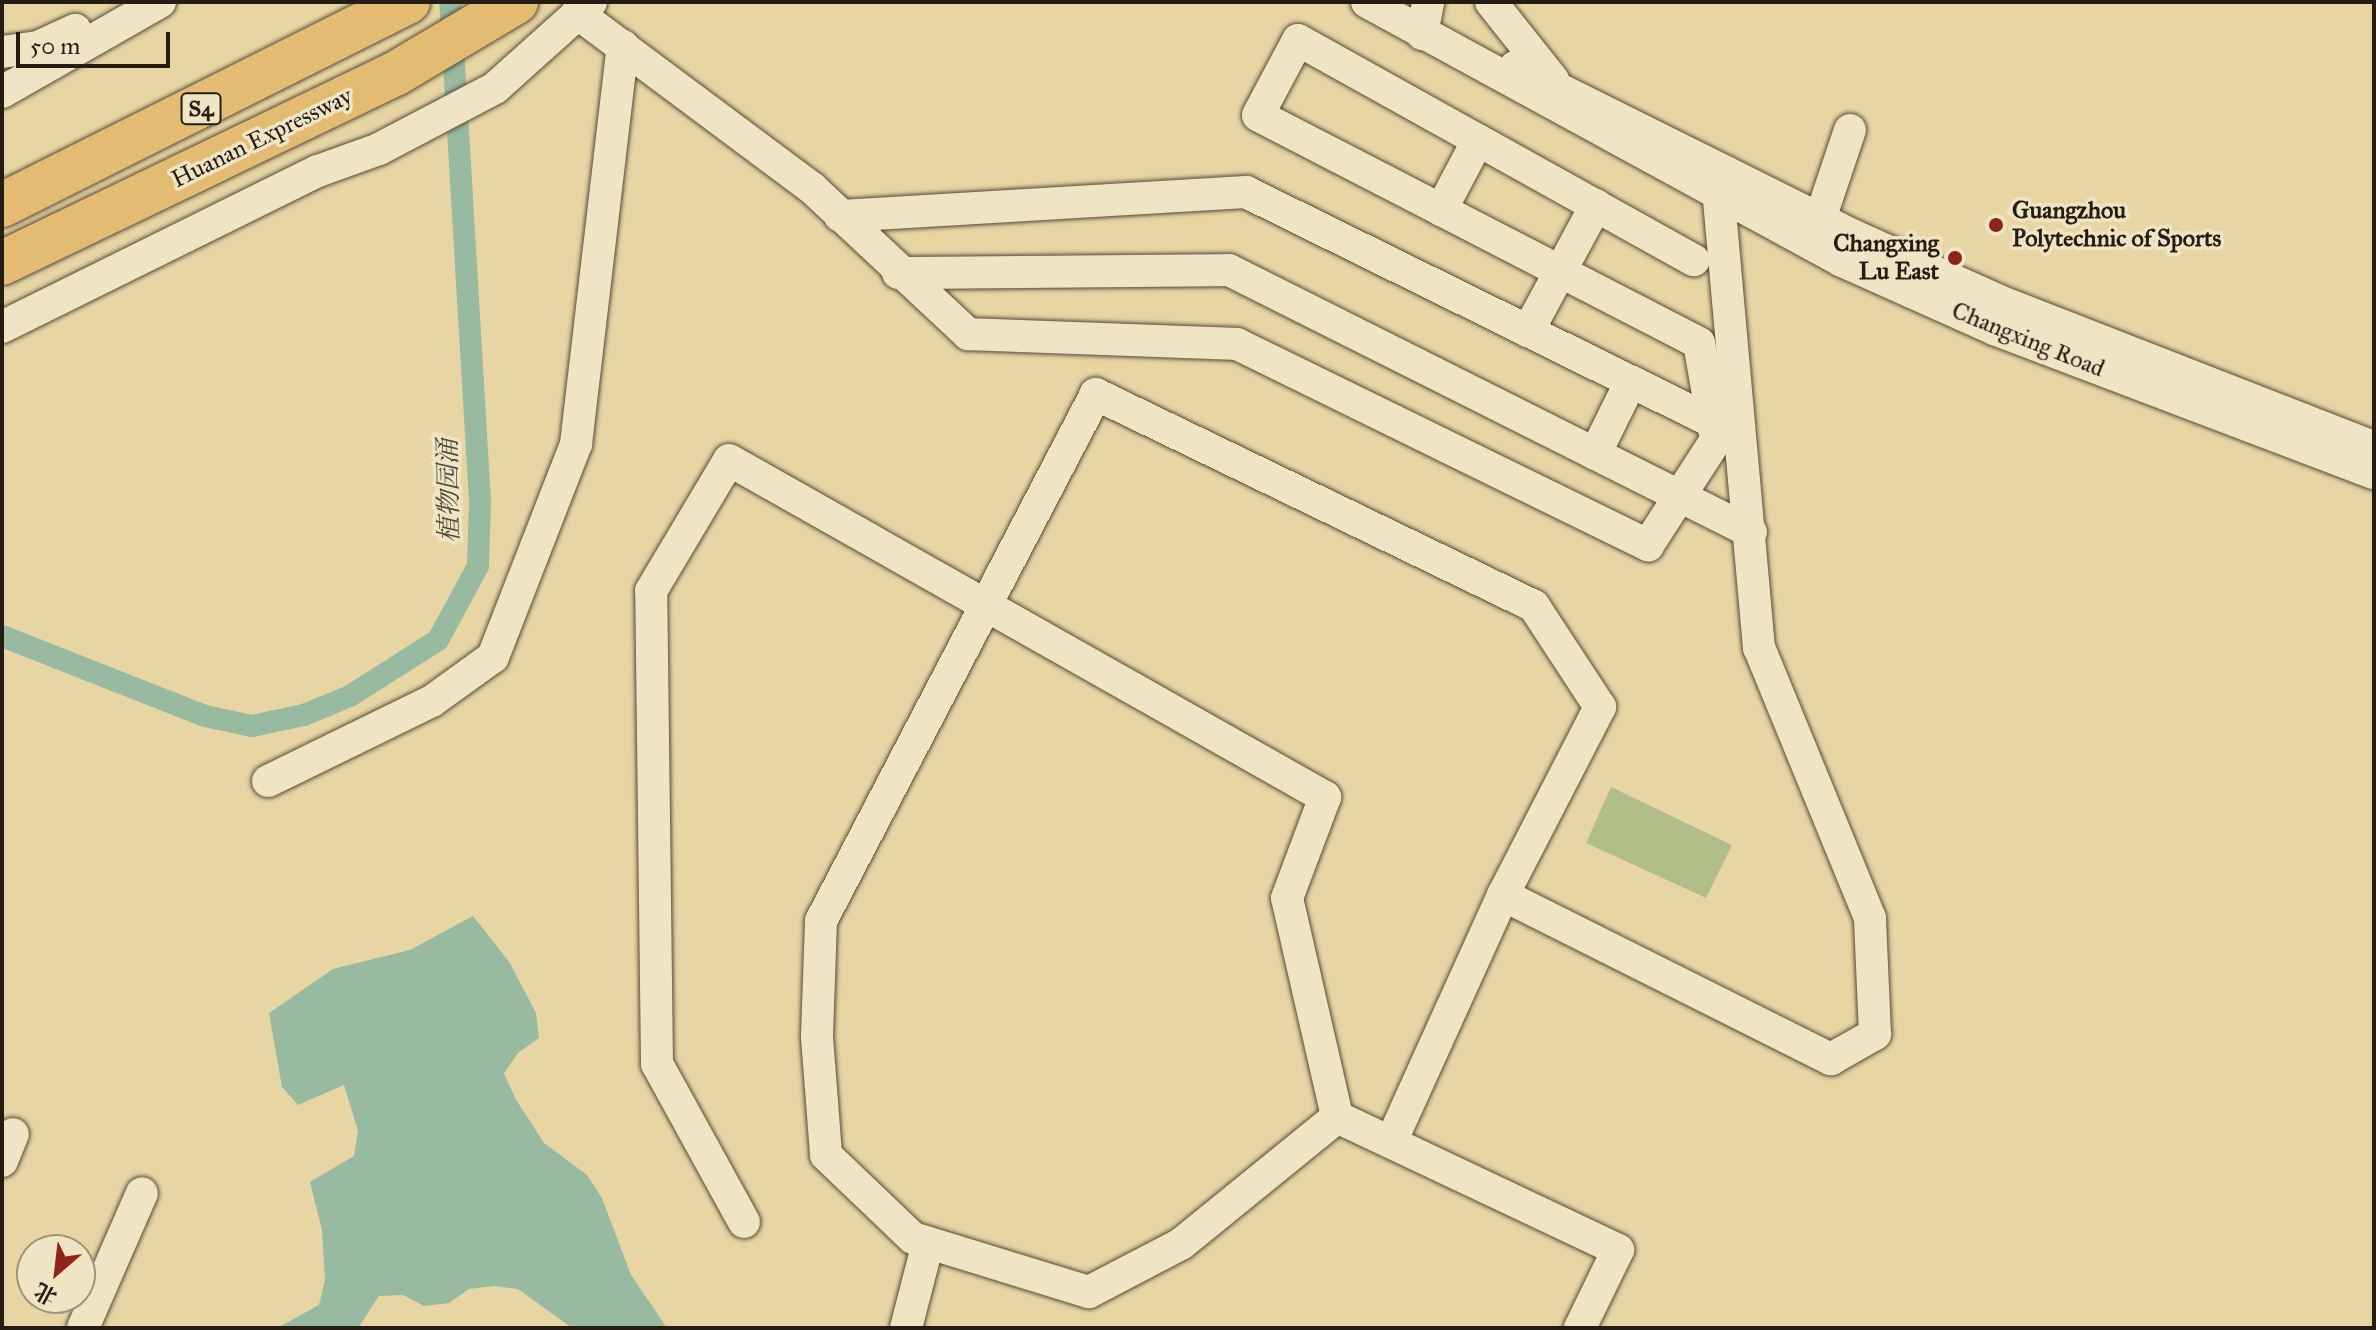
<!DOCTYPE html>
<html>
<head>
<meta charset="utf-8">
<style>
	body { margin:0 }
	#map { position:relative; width:2376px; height:1330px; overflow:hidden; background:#e7d6a3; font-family:"IM FELL Great Primer","Noto Serif SC",serif }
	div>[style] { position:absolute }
	.green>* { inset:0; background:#b1be89 }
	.water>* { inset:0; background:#98baa1 }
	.canal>* { height:22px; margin:-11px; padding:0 11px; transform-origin:11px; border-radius:11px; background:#98baa1 }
	.roads { filter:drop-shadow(0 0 2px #564a38) drop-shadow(0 0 2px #564a38) }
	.minor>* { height:32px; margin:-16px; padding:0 16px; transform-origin:16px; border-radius:16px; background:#efe4c3 }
	.highway>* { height:44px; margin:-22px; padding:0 22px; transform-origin:22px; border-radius:22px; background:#e4bb72 }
	.dots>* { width:22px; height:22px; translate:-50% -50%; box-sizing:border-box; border:4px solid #efe4c3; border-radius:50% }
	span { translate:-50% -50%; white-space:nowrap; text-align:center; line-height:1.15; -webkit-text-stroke:7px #efe4c3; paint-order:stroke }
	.shield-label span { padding:2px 6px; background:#efe4c3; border:2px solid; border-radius:6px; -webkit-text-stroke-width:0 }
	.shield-label { font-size:22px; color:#251c14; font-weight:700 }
	.street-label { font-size:24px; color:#251c14 }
	.poi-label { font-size:24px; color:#251c14; font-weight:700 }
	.left { translate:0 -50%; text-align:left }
	.right { translate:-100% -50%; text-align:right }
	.water-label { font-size:26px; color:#484b3e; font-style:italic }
	.frame { position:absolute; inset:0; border:4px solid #251c14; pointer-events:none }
	.north { position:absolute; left:16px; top:1234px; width:80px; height:80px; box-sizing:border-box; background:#efe4c3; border:2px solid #9e947d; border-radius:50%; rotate:208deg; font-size:22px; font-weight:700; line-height:32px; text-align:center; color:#251c14 }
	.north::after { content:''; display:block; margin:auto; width:28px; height:36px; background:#8f2418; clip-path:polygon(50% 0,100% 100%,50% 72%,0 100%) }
	.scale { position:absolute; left:16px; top:32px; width:154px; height:36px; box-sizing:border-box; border:4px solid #251c14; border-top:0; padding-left:10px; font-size:24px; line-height:28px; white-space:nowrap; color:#251c14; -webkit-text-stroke:6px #efe4c3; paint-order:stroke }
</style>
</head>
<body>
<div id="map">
	<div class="green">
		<i style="clip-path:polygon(1611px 787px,1732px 845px,1706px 898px,1586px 843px)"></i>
	</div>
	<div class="water">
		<i style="clip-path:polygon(473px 916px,510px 963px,536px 1013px,539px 1038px,518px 1053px,504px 1073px,515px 1098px,544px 1143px,587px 1175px,602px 1198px,631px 1275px,667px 1328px,572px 1328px,518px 1289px,494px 1286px,469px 1289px,449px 1303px,424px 1306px,403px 1295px,379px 1296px,358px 1328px,277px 1328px,319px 1305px,325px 1280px,322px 1230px,310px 1182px,354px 1156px,358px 1131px,344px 1085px,298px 1105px,282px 1087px,269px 1013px,333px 969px,410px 950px)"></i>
	</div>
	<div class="canal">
		<i style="left:2px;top:636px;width:218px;rotate:21.5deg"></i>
		<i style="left:205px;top:716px;width:48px;rotate:12deg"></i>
		<i style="left:252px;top:726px;width:53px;rotate:-11.9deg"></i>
		<i style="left:304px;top:715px;width:50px;rotate:-22.4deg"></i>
		<i style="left:350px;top:696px;width:104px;rotate:-32.5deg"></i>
		<i style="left:438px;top:640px;width:84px;rotate:-61.6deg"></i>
		<i style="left:478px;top:566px;width:65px;rotate:-88.2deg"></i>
		<i style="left:480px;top:501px;width:500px;rotate:-93.4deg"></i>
	</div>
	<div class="roads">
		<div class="minor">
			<i style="left:1367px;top:2px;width:541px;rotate:28.6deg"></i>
			<i style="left:1842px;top:261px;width:167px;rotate:24.1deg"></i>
			<i style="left:1994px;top:329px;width:406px;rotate:20.8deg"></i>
			<i style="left:1491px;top:2px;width:100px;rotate:51.5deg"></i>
			<i style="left:577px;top:13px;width:293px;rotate:36.7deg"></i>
			<i style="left:812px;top:188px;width:214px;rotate:43.1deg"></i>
			<i style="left:968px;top:334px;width:269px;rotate:2.1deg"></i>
			<i style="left:1237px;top:344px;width:458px;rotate:26.1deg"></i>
			<i style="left:1648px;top:545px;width:125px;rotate:-57.1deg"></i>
			<i style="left:1716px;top:440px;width:98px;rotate:-99.9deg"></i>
			<i style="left:1699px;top:343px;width:496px;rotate:-152.7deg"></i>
			<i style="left:1258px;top:115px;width:85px;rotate:-61.9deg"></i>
			<i style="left:1298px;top:40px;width:453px;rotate:29.1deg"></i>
			<i style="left:1422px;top:34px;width:33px;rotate:-79deg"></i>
			<i style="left:2px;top:52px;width:36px;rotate:-8deg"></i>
			<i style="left:38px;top:47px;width:41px;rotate:-24.7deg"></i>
			<i style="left:1515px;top:67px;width:379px;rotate:26.5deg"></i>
			<i style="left:1854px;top:236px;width:159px;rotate:24.1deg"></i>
			<i style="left:1999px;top:301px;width:402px;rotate:21.3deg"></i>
			<i style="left:2px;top:92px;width:182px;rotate:-29.7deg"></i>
			<i style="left:1441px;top:210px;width:79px;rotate:-62.1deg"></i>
			<i style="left:840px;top:216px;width:407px;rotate:-3.4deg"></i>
			<i style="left:1246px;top:192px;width:521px;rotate:26.22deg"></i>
			<i style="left:1820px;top:219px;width:94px;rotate:-71.4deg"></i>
			<i style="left:898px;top:273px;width:331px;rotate:-0.5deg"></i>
			<i style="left:1229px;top:270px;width:584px;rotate:26.65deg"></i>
			<i style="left:2px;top:327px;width:352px;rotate:-26.3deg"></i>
			<i style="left:318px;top:171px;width:65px;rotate:-19.8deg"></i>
			<i style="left:379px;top:149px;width:131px;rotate:-27.7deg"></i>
			<i style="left:495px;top:88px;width:129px;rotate:-41.9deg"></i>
			<i style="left:1528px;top:331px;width:143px;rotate:-61.6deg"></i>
			<i style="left:1595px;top:454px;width:81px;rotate:-63.7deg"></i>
			<i style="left:268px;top:781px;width:182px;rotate:-26deg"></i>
			<i style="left:432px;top:701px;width:75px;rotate:-35.8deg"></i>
			<i style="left:493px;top:657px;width:229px;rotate:-68.7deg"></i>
			<i style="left:576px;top:444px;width:401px;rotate:-83.3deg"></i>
			<i style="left:1503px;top:895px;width:367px;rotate:26.6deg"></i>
			<i style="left:1831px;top:1059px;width:51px;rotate:-29.6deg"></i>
			<i style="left:1875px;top:1034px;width:116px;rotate:-92.5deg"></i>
			<i style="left:1870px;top:918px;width:292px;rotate:-112.3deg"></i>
			<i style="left:1759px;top:648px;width:454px;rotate:-95.1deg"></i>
			<i style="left:1719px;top:196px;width:25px;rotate:-74deg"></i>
			<i style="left:1391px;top:1142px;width:271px;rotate:-65.6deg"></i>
			<i style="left:1503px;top:895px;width:212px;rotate:-62.7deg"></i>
			<i style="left:1600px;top:707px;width:121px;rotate:-123.2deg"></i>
			<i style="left:1534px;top:606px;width:487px;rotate:-154.2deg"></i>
			<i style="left:1096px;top:394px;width:594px;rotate:117.56deg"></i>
			<i style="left:821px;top:921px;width:116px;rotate:92deg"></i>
			<i style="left:817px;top:1037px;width:118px;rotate:85.6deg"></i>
			<i style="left:826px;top:1155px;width:120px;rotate:43.7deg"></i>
			<i style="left:913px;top:1238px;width:184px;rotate:17.1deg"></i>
			<i style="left:1089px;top:1292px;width:104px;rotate:-27.6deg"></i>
			<i style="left:1181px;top:1244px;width:201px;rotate:-39.1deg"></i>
			<i style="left:1337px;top:1117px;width:311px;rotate:25.3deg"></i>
			<i style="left:1618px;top:1250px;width:87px;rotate:116deg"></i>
			<i style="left:2px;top:1161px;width:29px;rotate:-68deg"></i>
			<i style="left:744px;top:1222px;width:180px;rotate:-118.8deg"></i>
			<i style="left:657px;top:1064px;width:473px;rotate:-90.7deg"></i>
			<i style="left:651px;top:591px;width:152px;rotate:-59.2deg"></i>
			<i style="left:729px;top:460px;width:685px;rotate:29.49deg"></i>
			<i style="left:1325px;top:797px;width:108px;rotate:110.6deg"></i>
			<i style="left:1287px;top:898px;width:225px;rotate:77.1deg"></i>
			<i style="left:83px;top:1328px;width:147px;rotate:-66.4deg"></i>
			<i style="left:906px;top:1328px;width:88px;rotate:-75.5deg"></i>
		</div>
		<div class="highway">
			<i style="left:2px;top:205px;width:454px;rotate:-26.6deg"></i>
			<i style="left:2px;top:263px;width:436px;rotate:-25.7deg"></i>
			<i style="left:395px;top:74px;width:141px;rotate:-30.8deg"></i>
		</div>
	</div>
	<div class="dots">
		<i style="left:1996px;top:225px;background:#8f2418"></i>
		<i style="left:1955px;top:258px;background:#8f2418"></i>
	</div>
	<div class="shield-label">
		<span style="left:201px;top:109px">S4</span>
	</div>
	<div class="street-label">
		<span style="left:262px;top:138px;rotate:-26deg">Huanan Expressway</span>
		<span style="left:2028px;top:340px;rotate:22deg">Changxing Road</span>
	</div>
	<div class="poi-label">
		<span class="left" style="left:2012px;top:225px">Guangzhou<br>Polytechnic of Sports</span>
		<span class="right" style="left:1939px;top:258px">Changxing<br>Lu East</span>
	</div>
	<div class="water-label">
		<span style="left:449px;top:491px;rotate:-91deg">植物园涌</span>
	</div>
	<div class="frame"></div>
	<div class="north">北</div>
	<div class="scale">50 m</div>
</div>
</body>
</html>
